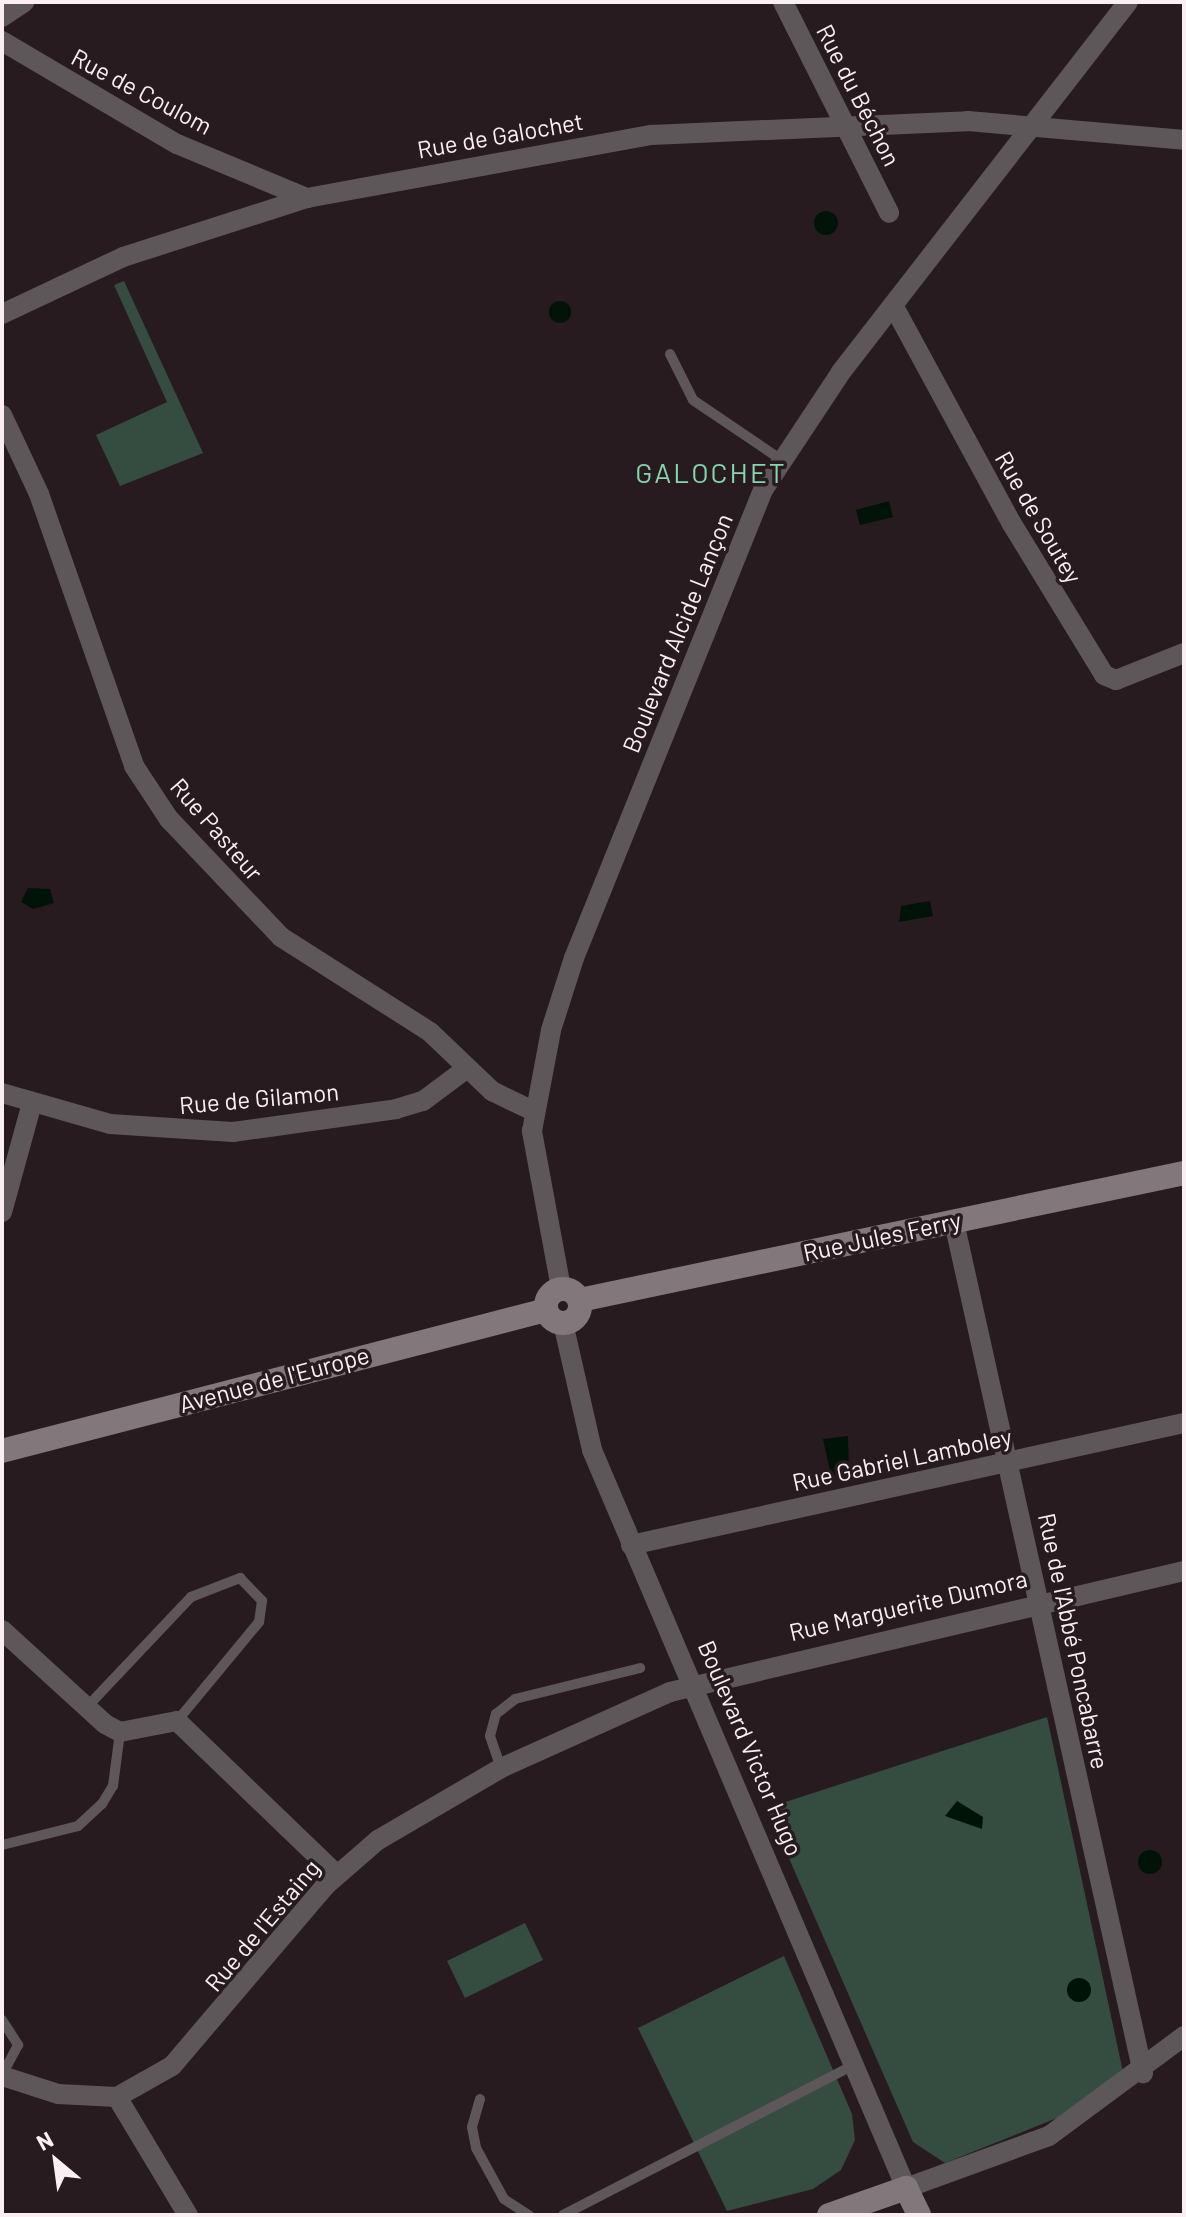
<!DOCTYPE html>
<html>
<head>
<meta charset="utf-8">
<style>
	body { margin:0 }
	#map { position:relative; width:1186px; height:2217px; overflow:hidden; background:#281b20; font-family:Barlow,sans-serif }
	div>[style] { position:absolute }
	.green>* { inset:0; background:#344d40 }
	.water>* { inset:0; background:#001307 }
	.round { border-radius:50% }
	.lane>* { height:10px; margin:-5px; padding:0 5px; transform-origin:5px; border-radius:5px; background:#5e575a }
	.street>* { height:20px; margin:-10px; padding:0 10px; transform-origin:10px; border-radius:10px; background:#5e575a }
	.secondary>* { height:24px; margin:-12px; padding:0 12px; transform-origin:12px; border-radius:12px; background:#82777b }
	.secondary>.ring { margin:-12px; padding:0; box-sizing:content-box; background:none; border:24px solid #82777b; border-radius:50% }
	span { translate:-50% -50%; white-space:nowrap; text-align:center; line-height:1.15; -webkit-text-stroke:7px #281b20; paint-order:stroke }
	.street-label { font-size:24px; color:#faf0f4 }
	.quarter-label { font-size:28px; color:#84d6ad; letter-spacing:2px }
	.frame { position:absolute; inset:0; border:4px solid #faf0f4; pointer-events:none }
	.north { position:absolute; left:16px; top:2121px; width:80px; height:80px; -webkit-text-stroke:6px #281b20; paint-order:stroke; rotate:331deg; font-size:22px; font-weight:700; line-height:32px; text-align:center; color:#faf0f4 }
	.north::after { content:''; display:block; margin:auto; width:28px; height:36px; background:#faf0f4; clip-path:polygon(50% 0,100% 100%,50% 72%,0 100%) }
</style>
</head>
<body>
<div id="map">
	<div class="green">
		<i style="clip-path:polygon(124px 281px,203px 453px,120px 486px,96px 435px,167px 402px,114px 285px)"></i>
		<i style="clip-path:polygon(1047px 1717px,1123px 2072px,1057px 2118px,945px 2163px,913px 2142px,767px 1808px)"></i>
		<i style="clip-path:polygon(525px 1923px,543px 1960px,465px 1998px,447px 1961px)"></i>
		<i style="clip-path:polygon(784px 1956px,852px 2114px,855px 2140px,841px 2170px,813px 2189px,727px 2211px,638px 2028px)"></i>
	</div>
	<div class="water">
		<i class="round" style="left:814px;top:211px;width:24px;height:24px"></i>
		<i class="round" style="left:549px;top:301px;width:22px;height:22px"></i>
		<i style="clip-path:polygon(889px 501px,893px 517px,860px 525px,856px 510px)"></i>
		<i style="clip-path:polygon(28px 888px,50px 889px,54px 903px,33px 909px,21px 902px)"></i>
		<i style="clip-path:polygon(930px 901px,933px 916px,899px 922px,901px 906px)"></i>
		<i style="clip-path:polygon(848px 1436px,849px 1472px,831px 1476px,823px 1439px)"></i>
		<i style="clip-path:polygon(957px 1801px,983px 1817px,982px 1829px,945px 1816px)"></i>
		<i class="round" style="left:1138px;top:1850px;width:24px;height:24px"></i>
		<i class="round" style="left:1067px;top:1978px;width:24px;height:24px"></i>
	</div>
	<div class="lane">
		<i style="left:670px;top:354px;width:51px;rotate:63.4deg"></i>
		<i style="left:693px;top:400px;width:105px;rotate:34.1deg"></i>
		<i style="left:86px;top:1708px;width:153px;rotate:-46.6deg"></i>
		<i style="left:191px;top:1597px;width:53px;rotate:-21.2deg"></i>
		<i style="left:240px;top:1578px;width:32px;rotate:46deg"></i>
		<i style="left:262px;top:1601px;width:21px;rotate:98deg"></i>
		<i style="left:259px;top:1622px;width:129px;rotate:129.6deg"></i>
		<i style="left:501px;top:1768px;width:34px;rotate:-109deg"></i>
		<i style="left:490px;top:1736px;width:23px;rotate:-75deg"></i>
		<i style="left:496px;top:1714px;width:24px;rotate:-38deg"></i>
		<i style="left:515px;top:1699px;width:129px;rotate:-13.9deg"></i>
		<i style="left:2px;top:1845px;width:78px;rotate:-14deg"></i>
		<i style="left:78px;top:1826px;width:33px;rotate:-43deg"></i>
		<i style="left:102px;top:1804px;width:21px;rotate:-59deg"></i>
		<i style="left:113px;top:1786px;width:54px;rotate:-82.6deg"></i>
		<i style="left:2px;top:2020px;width:30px;rotate:57deg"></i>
		<i style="left:18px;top:2045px;width:34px;rotate:118deg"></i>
		<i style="left:480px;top:2099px;width:29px;rotate:106deg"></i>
		<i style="left:472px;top:2127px;width:21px;rotate:79deg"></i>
		<i style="left:476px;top:2148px;width:58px;rotate:61.2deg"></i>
		<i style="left:504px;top:2199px;width:30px;rotate:33deg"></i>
		<i style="left:563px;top:2215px;width:329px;rotate:-27.3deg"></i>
	</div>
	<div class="street">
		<i style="left:783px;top:2px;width:236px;rotate:63.3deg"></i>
		<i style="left:2px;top:17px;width:27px;rotate:-34deg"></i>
		<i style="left:2px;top:41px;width:203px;rotate:30.5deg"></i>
		<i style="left:177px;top:144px;width:141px;rotate:22.6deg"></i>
		<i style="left:893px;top:305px;width:249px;rotate:61.5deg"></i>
		<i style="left:1012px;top:524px;width:177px;rotate:58.6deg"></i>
		<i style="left:1104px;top:675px;width:13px;rotate:23deg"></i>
		<i style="left:1116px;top:680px;width:73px;rotate:-21.7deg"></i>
		<i style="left:2px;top:314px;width:134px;rotate:-25.2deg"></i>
		<i style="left:123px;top:257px;width:193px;rotate:-17.8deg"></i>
		<i style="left:307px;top:198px;width:350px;rotate:-10.4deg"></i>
		<i style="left:651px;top:135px;width:317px;rotate:-2.5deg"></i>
		<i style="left:968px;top:121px;width:217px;rotate:5deg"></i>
		<i style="left:2px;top:415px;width:87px;rotate:64.9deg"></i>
		<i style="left:39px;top:494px;width:288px;rotate:70.7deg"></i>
		<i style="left:134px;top:766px;width:64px;rotate:56.6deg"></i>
		<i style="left:169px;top:819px;width:163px;rotate:46.5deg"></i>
		<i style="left:281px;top:937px;width:177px;rotate:32.5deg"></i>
		<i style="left:430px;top:1032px;width:86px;rotate:43.6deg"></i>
		<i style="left:492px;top:1091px;width:43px;rotate:26deg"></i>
		<i style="left:2px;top:1093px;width:112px;rotate:16deg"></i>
		<i style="left:110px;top:1124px;width:123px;rotate:3.7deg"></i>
		<i style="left:233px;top:1132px;width:165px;rotate:-8deg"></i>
		<i style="left:396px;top:1109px;width:28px;rotate:-17deg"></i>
		<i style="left:423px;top:1101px;width:54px;rotate:-36.7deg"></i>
		<i style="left:2px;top:1212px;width:113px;rotate:-74.6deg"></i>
		<i style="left:954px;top:1222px;width:872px;rotate:77.48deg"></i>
		<i style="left:561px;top:1288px;width:160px;rotate:-100.5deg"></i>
		<i style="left:532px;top:1131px;width:103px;rotate:-79.3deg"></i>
		<i style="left:551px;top:1030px;width:76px;rotate:-72.3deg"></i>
		<i style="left:574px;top:958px;width:505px;rotate:-68.01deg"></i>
		<i style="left:763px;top:490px;width:141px;rotate:-56.5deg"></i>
		<i style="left:841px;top:372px;width:468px;rotate:-52.2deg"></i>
		<i style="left:563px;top:1323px;width:130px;rotate:77.1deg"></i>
		<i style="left:592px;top:1450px;width:802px;rotate:66.95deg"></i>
		<i style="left:906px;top:2188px;width:152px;rotate:-20deg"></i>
		<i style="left:1049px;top:2136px;width:168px;rotate:-36.5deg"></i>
		<i style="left:631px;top:1545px;width:566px;rotate:-12.44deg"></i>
		<i style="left:2px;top:1630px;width:139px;rotate:42.4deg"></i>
		<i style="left:105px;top:1724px;width:17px;rotate:28deg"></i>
		<i style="left:120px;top:1732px;width:58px;rotate:-10.9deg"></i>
		<i style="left:177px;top:1721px;width:221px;rotate:43.9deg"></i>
		<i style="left:2px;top:2076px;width:59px;rotate:17.8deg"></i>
		<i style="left:58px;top:2094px;width:59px;rotate:2.9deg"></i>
		<i style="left:117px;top:2097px;width:63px;rotate:-29.4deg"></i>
		<i style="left:172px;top:2066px;width:236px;rotate:-49.6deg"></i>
		<i style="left:325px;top:1886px;width:70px;rotate:-41deg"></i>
		<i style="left:378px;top:1840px;width:143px;rotate:-30.3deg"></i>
		<i style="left:501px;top:1768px;width:185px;rotate:-24.2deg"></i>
		<i style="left:670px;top:1692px;width:528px;rotate:-13.25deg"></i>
		<i style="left:117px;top:2097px;width:138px;rotate:59deg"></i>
	</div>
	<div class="secondary">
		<i class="ring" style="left:546px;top:1289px;width:10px;height:10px"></i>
		<i style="left:580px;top:1300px;width:617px;rotate:-11.87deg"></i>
		<i style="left:2px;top:1451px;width:562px;rotate:-14.53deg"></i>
		<i style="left:829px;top:2215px;width:82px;rotate:-19.3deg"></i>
		<i style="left:906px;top:2188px;width:30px;rotate:64deg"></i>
	</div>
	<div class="street-label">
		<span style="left:142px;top:91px;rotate:28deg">Rue de Coulom</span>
		<span style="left:859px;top:95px;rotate:63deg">Rue du Béchon</span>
		<span style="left:500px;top:135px;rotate:-10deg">Rue de Galochet</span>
		<span style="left:1039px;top:517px;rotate:60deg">Rue de Soutey</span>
		<span style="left:677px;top:633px;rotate:-68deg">Boulevard Alcide Lançon</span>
		<span style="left:217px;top:829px;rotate:49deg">Rue Pasteur</span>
		<span style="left:259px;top:1098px;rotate:-5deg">Rue de Gilamon</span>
		<span style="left:882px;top:1236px;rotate:-12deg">Rue Jules Ferry</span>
		<span style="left:274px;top:1379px;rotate:-15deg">Avenue de l'Europe</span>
		<span style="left:902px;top:1459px;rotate:-12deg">Rue Gabriel Lamboley</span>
		<span style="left:908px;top:1605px;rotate:-13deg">Rue Marguerite Dumora</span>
		<span style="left:1074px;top:1641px;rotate:78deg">Rue de l'Abbé Poncabarre</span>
		<span style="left:751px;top:1748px;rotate:67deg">Boulevard Victor Hugo</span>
		<span style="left:262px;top:1925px;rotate:-50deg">Rue de l'Estaing</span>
	</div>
	<div class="quarter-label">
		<span style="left:711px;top:472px">GALOCHET</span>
	</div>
	<div class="frame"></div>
	<div class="north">N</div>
</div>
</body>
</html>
